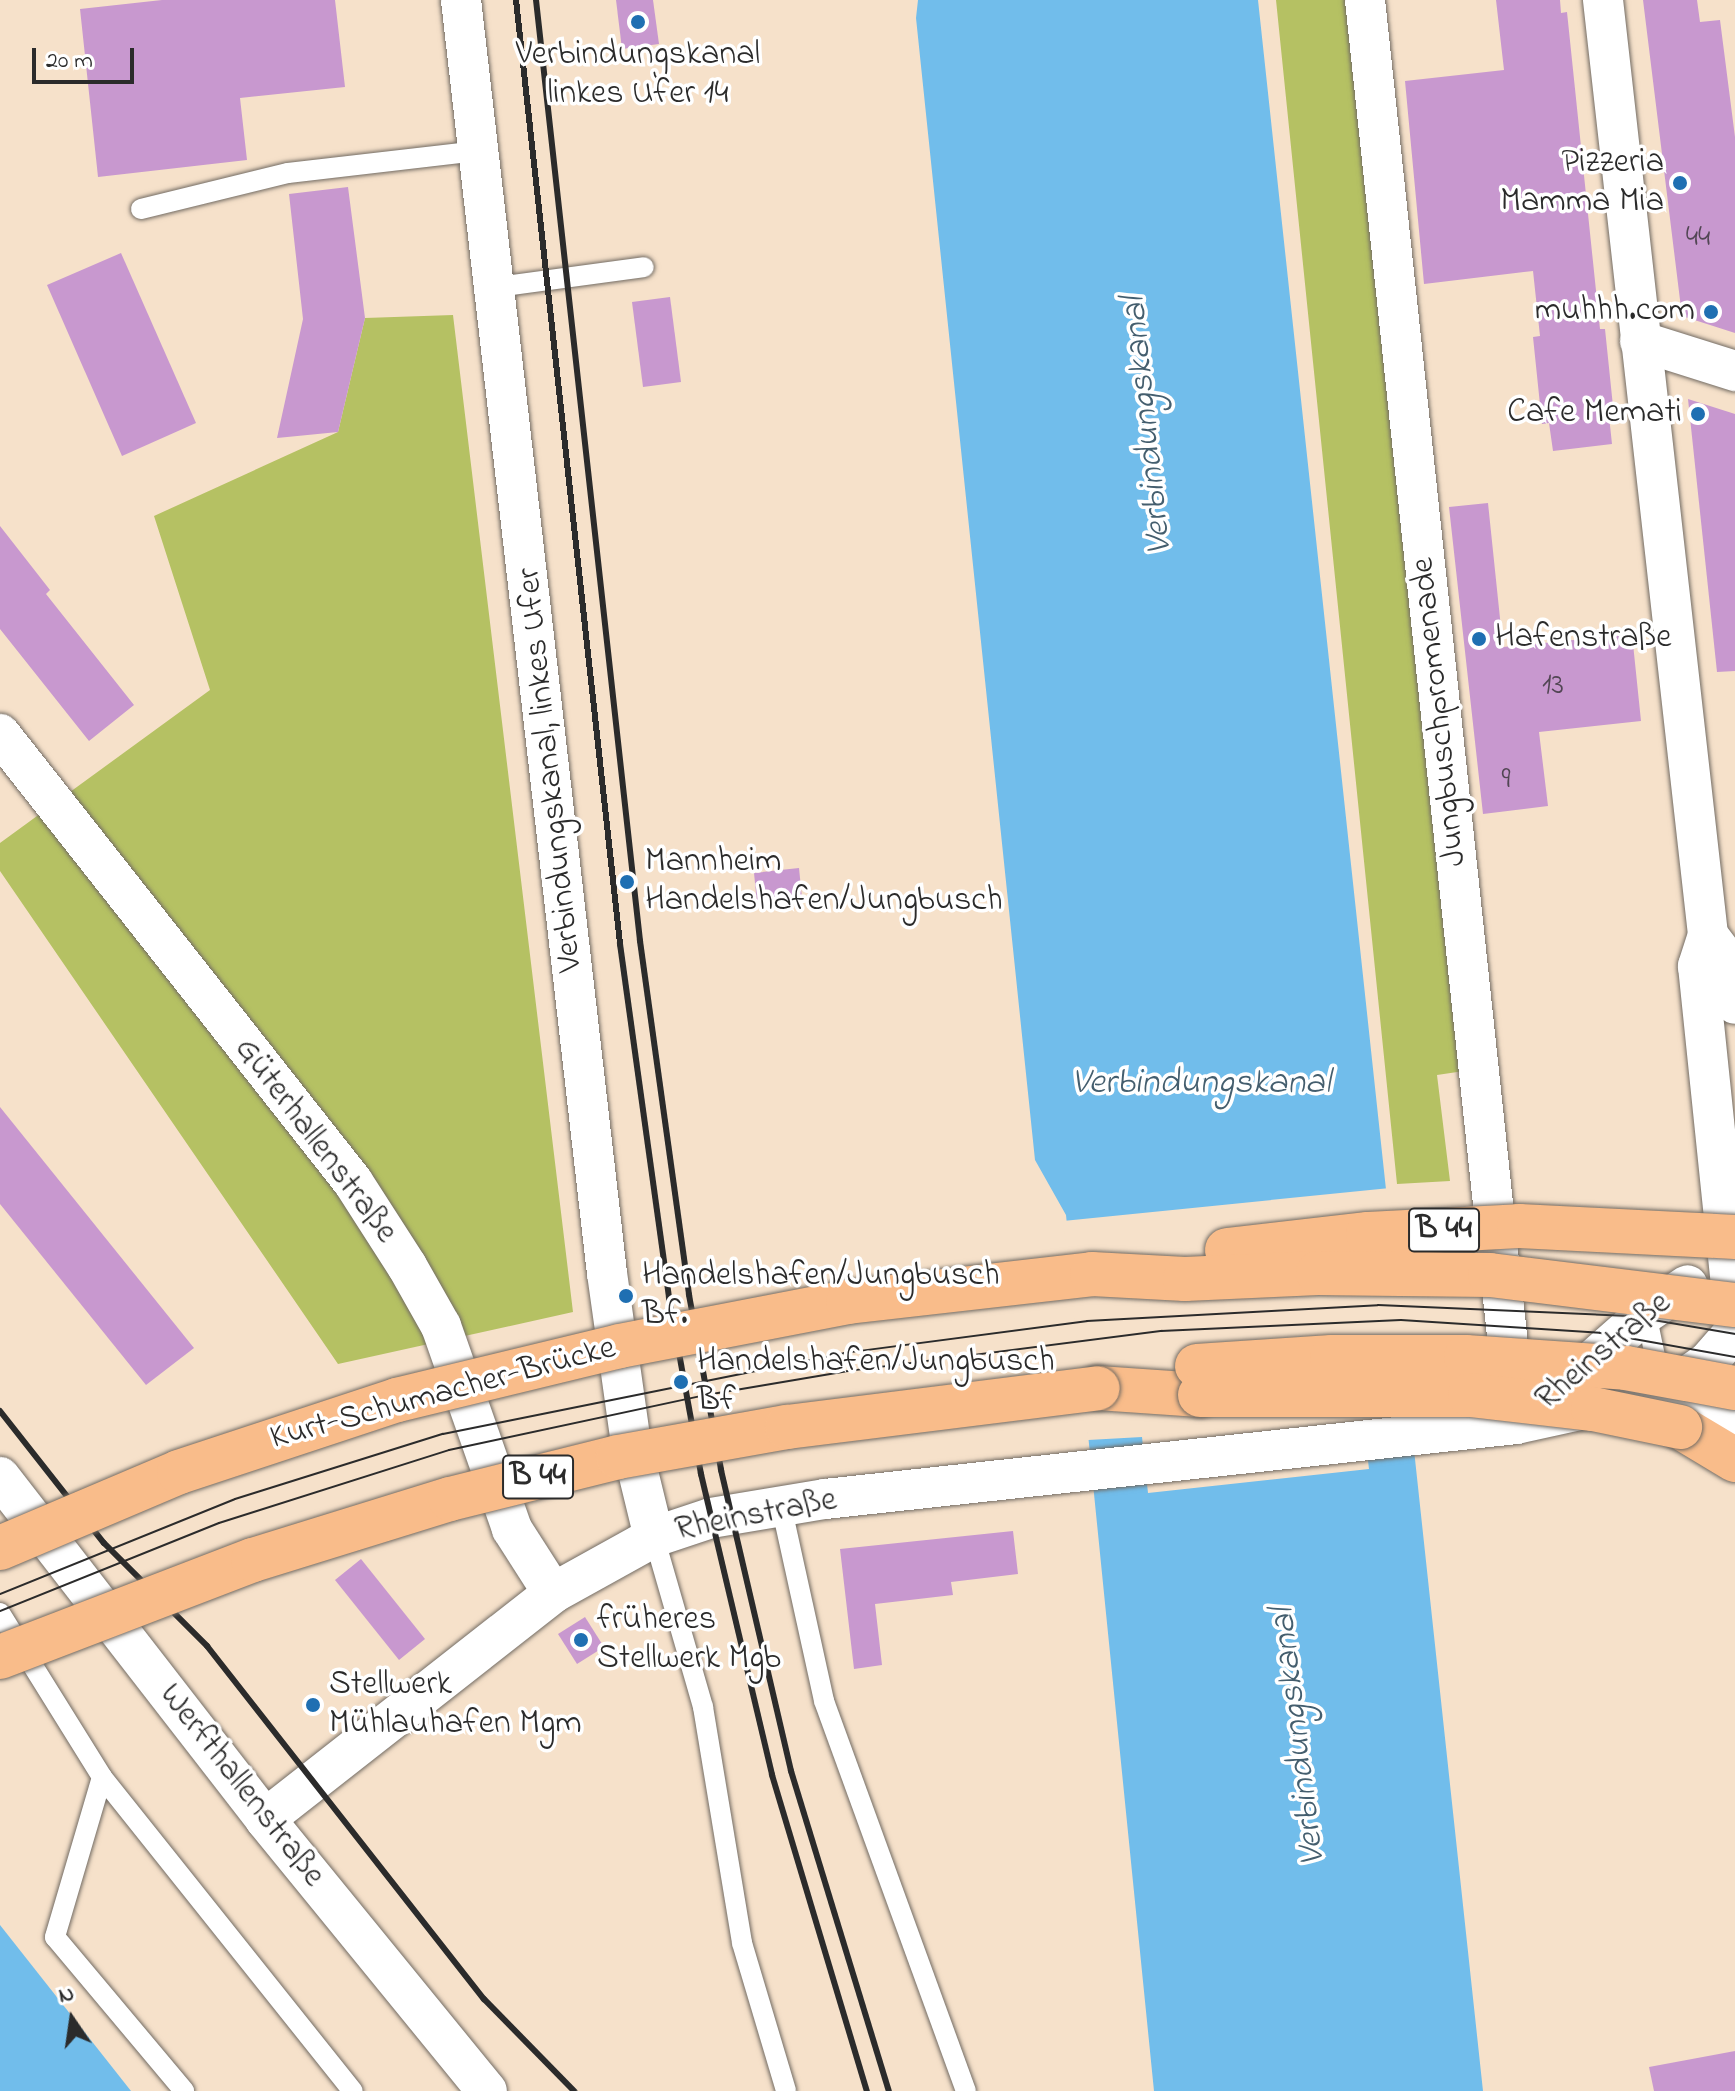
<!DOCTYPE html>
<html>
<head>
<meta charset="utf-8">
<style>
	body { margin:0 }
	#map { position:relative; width:1735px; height:2091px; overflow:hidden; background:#f6e1ca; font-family:"Indie Flower",sans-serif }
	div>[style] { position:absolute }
	.green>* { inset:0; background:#b5c163 }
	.water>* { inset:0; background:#71bdeb }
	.pier>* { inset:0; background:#f6e1ca }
	.building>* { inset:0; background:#c898cf }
	.roads { filter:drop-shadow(0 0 2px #726b63) drop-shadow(0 0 2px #726b63) }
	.lane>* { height:20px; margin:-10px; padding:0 10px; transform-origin:10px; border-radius:10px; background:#fff }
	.street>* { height:40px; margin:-20px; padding:0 20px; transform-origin:20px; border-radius:20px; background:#fff }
	.highway>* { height:44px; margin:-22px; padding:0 22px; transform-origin:22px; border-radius:22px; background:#f9bc8a }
	.tram>* { height:2px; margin:-1px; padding:0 1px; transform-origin:1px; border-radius:1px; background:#2b2b2b }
	.rail>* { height:6px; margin:-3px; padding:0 3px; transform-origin:3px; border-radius:3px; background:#2b2b2b }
	.bridges { filter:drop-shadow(0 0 2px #726b63) drop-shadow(0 0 2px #726b63) }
	.highway-bridge>* { height:44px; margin:-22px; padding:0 22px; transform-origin:22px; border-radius:22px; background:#f9bc8a }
	.dots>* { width:22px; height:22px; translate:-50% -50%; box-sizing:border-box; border:4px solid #fff; border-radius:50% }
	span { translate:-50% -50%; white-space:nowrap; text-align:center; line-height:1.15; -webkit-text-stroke:7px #fff; paint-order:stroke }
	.number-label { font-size:30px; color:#524654 }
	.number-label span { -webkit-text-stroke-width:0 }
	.shield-label span { padding:2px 6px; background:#fff; border:2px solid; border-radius:6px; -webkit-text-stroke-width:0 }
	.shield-label { font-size:32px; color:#2b2b2b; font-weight:700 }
	.poi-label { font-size:34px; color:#2b2b2b }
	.right { translate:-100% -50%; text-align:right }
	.left { translate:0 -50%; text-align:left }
	.street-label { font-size:34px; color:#2b2b2b }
	.water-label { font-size:36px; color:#445e6e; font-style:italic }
	.north { position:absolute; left:32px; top:1979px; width:80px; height:80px; -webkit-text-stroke:6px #fff; paint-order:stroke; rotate:347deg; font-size:22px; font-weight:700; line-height:32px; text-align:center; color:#2b2b2b }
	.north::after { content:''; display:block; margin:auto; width:28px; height:36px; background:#2b2b2b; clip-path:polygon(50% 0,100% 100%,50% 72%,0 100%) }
	.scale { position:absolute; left:32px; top:48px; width:102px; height:36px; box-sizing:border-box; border:4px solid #2b2b2b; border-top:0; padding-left:10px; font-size:24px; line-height:28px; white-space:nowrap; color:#2b2b2b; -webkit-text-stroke:6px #fff; paint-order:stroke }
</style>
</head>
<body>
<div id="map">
	<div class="green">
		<i style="clip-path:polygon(1276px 0,1345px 0,1464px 1071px,1437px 1075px,1450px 1181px,1397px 1184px)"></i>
		<i style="clip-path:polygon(453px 315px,573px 1312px,338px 1364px,0 871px,0 843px,210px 690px,154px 516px,338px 432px,365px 318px)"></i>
	</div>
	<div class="water">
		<i style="clip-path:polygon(918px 0,1258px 0,1483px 2091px,1154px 2091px,1066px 1215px,1035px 1160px,916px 18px)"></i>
		<i style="clip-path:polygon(0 1925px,131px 2091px,0 2091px)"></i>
	</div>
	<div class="pier">
		<i style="clip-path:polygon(1390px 1188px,1417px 1436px,1365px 1435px,1369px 1469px,1148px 1493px,1142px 1437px,1088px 1440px,1063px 1221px)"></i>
	</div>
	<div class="building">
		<i style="clip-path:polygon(162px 0,335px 0,345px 87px,240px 98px,247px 160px,98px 177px,80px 9px)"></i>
		<i style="clip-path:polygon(616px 0,653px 0,659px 44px,622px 49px)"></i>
		<i style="clip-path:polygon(1496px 0,1560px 0,1561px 13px,1567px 12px,1600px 329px,1605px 329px,1614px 416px,1609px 416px,1612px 444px,1553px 451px,1549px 423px,1542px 424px,1533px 337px,1540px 336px,1533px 271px,1424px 284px,1405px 81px,1504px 70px)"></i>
		<i style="clip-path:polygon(1643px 0,1697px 0,1700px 22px,1720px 20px,1735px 137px,1735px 333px,1682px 316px)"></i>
		<i style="clip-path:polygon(348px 187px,365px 318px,338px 432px,277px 438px,303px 319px,289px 194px)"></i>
		<i style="clip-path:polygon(121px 253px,196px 423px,122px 456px,47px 285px)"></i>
		<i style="clip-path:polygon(670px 297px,681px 382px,643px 387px,632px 302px)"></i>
		<i style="clip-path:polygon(1688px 399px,1735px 414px,1735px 671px,1717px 672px)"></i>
		<i style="clip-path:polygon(1488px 503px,1503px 647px,1632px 634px,1641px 721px,1539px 732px,1548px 806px,1483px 814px,1449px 507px)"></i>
		<i style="clip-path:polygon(0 526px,50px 590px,46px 594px,134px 705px,89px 741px,0 629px)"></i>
		<i style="clip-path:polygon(799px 868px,802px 898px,757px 903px,754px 873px)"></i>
		<i style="clip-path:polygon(0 1107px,194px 1348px,146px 1385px,0 1204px)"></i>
		<i style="clip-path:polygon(1013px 1531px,1018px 1574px,951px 1582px,953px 1595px,875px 1604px,882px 1665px,854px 1669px,840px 1549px)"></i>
		<i style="clip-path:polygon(361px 1559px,425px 1639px,399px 1660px,335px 1580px)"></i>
		<i style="clip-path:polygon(585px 1617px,604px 1647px,577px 1664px,558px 1634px)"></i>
		<i style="clip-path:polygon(1735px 2051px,1735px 2091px,1654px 2091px,1649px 2067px)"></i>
	</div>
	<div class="roads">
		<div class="lane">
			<i style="left:141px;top:209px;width:151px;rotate:-13.8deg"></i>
			<i style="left:288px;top:173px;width:192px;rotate:-6.6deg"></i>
			<i style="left:497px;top:287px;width:148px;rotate:-7.7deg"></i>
			<i style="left:1646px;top:1313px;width:63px;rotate:78.2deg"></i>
			<i style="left:781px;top:1505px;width:201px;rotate:77.6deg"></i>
			<i style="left:824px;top:1701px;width:415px;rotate:70deg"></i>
			<i style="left:654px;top:1537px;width:177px;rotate:73.9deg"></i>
			<i style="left:703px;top:1707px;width:239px;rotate:80.6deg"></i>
			<i style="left:742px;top:1943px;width:154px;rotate:73.4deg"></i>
			<i style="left:0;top:1613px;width:193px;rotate:58.1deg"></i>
			<i style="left:102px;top:1777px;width:167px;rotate:106.4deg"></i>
			<i style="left:55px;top:1937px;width:201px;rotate:50deg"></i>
			<i style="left:102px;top:1777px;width:402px;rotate:51.4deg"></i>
		</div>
		<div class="street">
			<i style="left:461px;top:0;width:1281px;rotate:83.46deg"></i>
			<i style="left:607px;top:1273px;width:172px;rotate:82deg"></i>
			<i style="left:631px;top:1443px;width:97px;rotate:76.3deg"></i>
			<i style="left:1365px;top:0;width:1400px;rotate:83.93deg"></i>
			<i style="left:1603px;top:0;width:941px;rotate:83.59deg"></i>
			<i style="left:1708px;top:935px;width:33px;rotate:108deg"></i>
			<i style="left:1698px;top:966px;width:360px;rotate:84.1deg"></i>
			<i style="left:1640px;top:341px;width:100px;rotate:17.5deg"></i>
			<i style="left:0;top:734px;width:570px;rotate:51.76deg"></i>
			<i style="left:353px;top:1182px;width:100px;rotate:57.3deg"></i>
			<i style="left:407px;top:1266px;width:69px;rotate:60.5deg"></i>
			<i style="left:441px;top:1326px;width:215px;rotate:70.7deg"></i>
			<i style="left:512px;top:1529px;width:76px;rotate:57.4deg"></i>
			<i style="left:1708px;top:935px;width:36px;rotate:53deg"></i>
			<i style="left:1730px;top:964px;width:40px;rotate:82.9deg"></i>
			<i style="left:1570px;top:1380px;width:101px;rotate:-41.4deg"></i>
			<i style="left:1646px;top:1313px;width:50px;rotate:-33.7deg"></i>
			<i style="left:1666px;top:1391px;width:75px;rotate:22.8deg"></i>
			<i style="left:0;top:1477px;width:433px;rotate:52.2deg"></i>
			<i style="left:265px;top:1819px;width:351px;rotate:50.8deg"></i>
			<i style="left:265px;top:1819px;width:366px;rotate:-38.1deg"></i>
			<i style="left:553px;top:1593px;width:115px;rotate:-29deg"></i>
			<i style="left:654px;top:1537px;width:60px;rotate:-18.4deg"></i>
			<i style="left:711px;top:1518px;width:116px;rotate:-9.5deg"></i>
			<i style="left:825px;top:1499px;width:695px;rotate:-6.19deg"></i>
			<i style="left:1516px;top:1424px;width:154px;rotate:-12.4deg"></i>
			<i style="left:1666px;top:1391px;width:51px;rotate:-34.6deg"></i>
			<i style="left:1708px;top:1362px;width:41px;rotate:-48.9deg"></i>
		</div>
		<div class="highway">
			<i style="left:1098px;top:1388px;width:102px;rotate:3.9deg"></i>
			<i style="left:1680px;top:1427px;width:64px;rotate:31deg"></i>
		</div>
	</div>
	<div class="tram">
		<i style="left:0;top:1594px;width:253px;rotate:-22deg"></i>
		<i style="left:235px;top:1499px;width:218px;rotate:-17.4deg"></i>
		<i style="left:443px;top:1434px;width:409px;rotate:-11.4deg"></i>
		<i style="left:844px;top:1353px;width:245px;rotate:-7.5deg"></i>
		<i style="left:1087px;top:1321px;width:291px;rotate:-3.1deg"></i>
		<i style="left:1378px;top:1305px;width:252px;rotate:2.5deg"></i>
		<i style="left:1630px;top:1316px;width:107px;rotate:9.7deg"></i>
		<i style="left:0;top:1611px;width:236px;rotate:-21.9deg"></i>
		<i style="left:219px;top:1523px;width:241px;rotate:-17.6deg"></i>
		<i style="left:449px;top:1450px;width:263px;rotate:-12.1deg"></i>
		<i style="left:706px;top:1395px;width:144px;rotate:-9.6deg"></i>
		<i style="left:848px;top:1371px;width:316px;rotate:-7.3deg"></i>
		<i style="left:1161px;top:1331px;width:240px;rotate:-2.6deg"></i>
		<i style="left:1401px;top:1320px;width:199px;rotate:3.7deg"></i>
		<i style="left:1600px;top:1333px;width:137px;rotate:10.1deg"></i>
	</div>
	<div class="rail">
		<i style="left:516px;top:0;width:950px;rotate:83.71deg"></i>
		<i style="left:620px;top:944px;width:357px;rotate:82.1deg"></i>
		<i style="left:669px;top:1298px;width:179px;rotate:79.7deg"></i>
		<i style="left:701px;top:1474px;width:309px;rotate:76.7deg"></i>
		<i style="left:772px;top:1775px;width:330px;rotate:73.3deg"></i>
		<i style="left:536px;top:0;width:947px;rotate:83.69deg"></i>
		<i style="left:640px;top:941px;width:357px;rotate:82.1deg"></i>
		<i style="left:689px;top:1295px;width:178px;rotate:79.6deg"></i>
		<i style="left:721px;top:1470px;width:309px;rotate:76.9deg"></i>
		<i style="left:791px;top:1771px;width:335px;rotate:73deg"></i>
		<i style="left:0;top:1411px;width:168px;rotate:51.8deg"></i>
		<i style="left:104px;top:1543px;width:146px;rotate:45deg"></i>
		<i style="left:207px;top:1646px;width:449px;rotate:51.9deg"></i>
		<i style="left:484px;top:1999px;width:129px;rotate:45.6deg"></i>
	</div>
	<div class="bridges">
		<div class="highway-bridge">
			<i style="left:1227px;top:1250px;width:142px;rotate:-6.5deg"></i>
			<i style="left:1368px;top:1234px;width:151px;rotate:-3deg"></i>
			<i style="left:1519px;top:1226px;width:216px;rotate:2.9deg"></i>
			<i style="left:1197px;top:1366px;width:135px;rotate:-3.8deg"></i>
			<i style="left:1332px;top:1357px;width:134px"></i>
			<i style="left:1466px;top:1357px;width:160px;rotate:3.9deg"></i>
			<i style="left:1626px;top:1368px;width:111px;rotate:10.4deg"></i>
			<i style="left:1200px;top:1395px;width:270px"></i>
			<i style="left:1470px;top:1395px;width:124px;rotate:6.5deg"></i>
			<i style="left:1593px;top:1409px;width:89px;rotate:11.7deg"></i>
			<i style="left:0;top:1548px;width:194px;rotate:-23deg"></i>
			<i style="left:179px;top:1472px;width:230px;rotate:-18.3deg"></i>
			<i style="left:397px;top:1400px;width:229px;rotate:-13.6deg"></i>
			<i style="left:620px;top:1346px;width:232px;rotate:-10.9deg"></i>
			<i style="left:848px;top:1302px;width:246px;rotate:-6.5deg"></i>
			<i style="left:1092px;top:1274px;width:93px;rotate:3.1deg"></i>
			<i style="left:1185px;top:1279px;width:133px;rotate:-2.6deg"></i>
			<i style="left:1318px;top:1273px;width:172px;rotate:0.7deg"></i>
			<i style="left:1490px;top:1275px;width:247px;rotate:7deg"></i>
			<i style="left:0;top:1657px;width:271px;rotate:-21deg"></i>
			<i style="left:253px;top:1560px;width:206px;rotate:-17.2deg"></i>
			<i style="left:450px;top:1499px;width:173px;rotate:-14deg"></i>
			<i style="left:618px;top:1457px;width:172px;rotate:-10.1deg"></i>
			<i style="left:787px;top:1427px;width:313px;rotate:-7.1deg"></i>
		</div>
	</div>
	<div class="dots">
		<i style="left:638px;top:22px;background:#1f6fb2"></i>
		<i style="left:1680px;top:183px;background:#1f6fb2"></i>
		<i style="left:1711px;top:312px;background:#1f6fb2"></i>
		<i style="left:1698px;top:414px;background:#1f6fb2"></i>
		<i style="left:1479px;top:639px;background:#1f6fb2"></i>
		<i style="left:627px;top:882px;background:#1f6fb2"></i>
		<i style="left:626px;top:1296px;background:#1f6fb2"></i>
		<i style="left:681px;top:1382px;background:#1f6fb2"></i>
		<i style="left:581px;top:1640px;background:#1f6fb2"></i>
		<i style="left:313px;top:1705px;background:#1f6fb2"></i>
	</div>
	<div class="number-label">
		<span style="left:1698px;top:238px">44</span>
		<span style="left:1553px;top:686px">13</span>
		<span style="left:1506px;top:780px">9</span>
	</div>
	<div class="shield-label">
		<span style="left:1444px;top:1230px">B 44</span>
		<span style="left:538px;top:1477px">B 44</span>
	</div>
	<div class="poi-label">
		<span style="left:638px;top:75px">Verbindungskanal<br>linkes Ufer 14</span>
		<span class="right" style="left:1664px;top:183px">Pizzeria<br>Mamma Mia</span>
		<span class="right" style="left:1695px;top:312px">muhhh.com</span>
		<span class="right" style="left:1682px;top:414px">Cafe Memati</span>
		<span class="left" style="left:1495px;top:639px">Hafenstraße</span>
		<span class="left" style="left:645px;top:882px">Mannheim<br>Handelshafen/Jungbusch</span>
		<span class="left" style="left:642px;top:1296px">Handelshafen/Jungbusch<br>Bf.</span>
		<span class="left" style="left:697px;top:1382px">Handelshafen/Jungbusch<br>Bf</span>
		<span class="left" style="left:597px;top:1640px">früheres<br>Stellwerk Mgb</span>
		<span class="left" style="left:329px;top:1705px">Stellwerk<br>Mühlauhafen Mgm</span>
	</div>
	<div class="street-label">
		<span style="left:1440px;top:712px;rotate:-96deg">Jungbuschpromenade</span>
		<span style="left:551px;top:770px;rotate:-96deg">Verbindungskanal, linkes Ufer</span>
		<span style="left:315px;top:1141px;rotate:53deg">Güterhallenstraße</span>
		<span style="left:1604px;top:1352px;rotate:-40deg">Rheinstraße</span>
		<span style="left:443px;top:1394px;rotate:-15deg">Kurt-Schumacher-Brücke</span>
		<span style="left:756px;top:1516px;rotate:-11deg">Rheinstraße</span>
		<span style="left:241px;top:1786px;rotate:52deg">Werfthallenstraße</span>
	</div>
	<div class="water-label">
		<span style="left:1148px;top:426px;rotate:-96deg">Verbindungskanal</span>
		<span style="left:1201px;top:1084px">Verbindungskanal</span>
		<span style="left:1299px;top:1737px;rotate:-97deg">Verbindungskanal</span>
	</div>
	<div class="north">N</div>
	<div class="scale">20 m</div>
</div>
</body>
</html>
